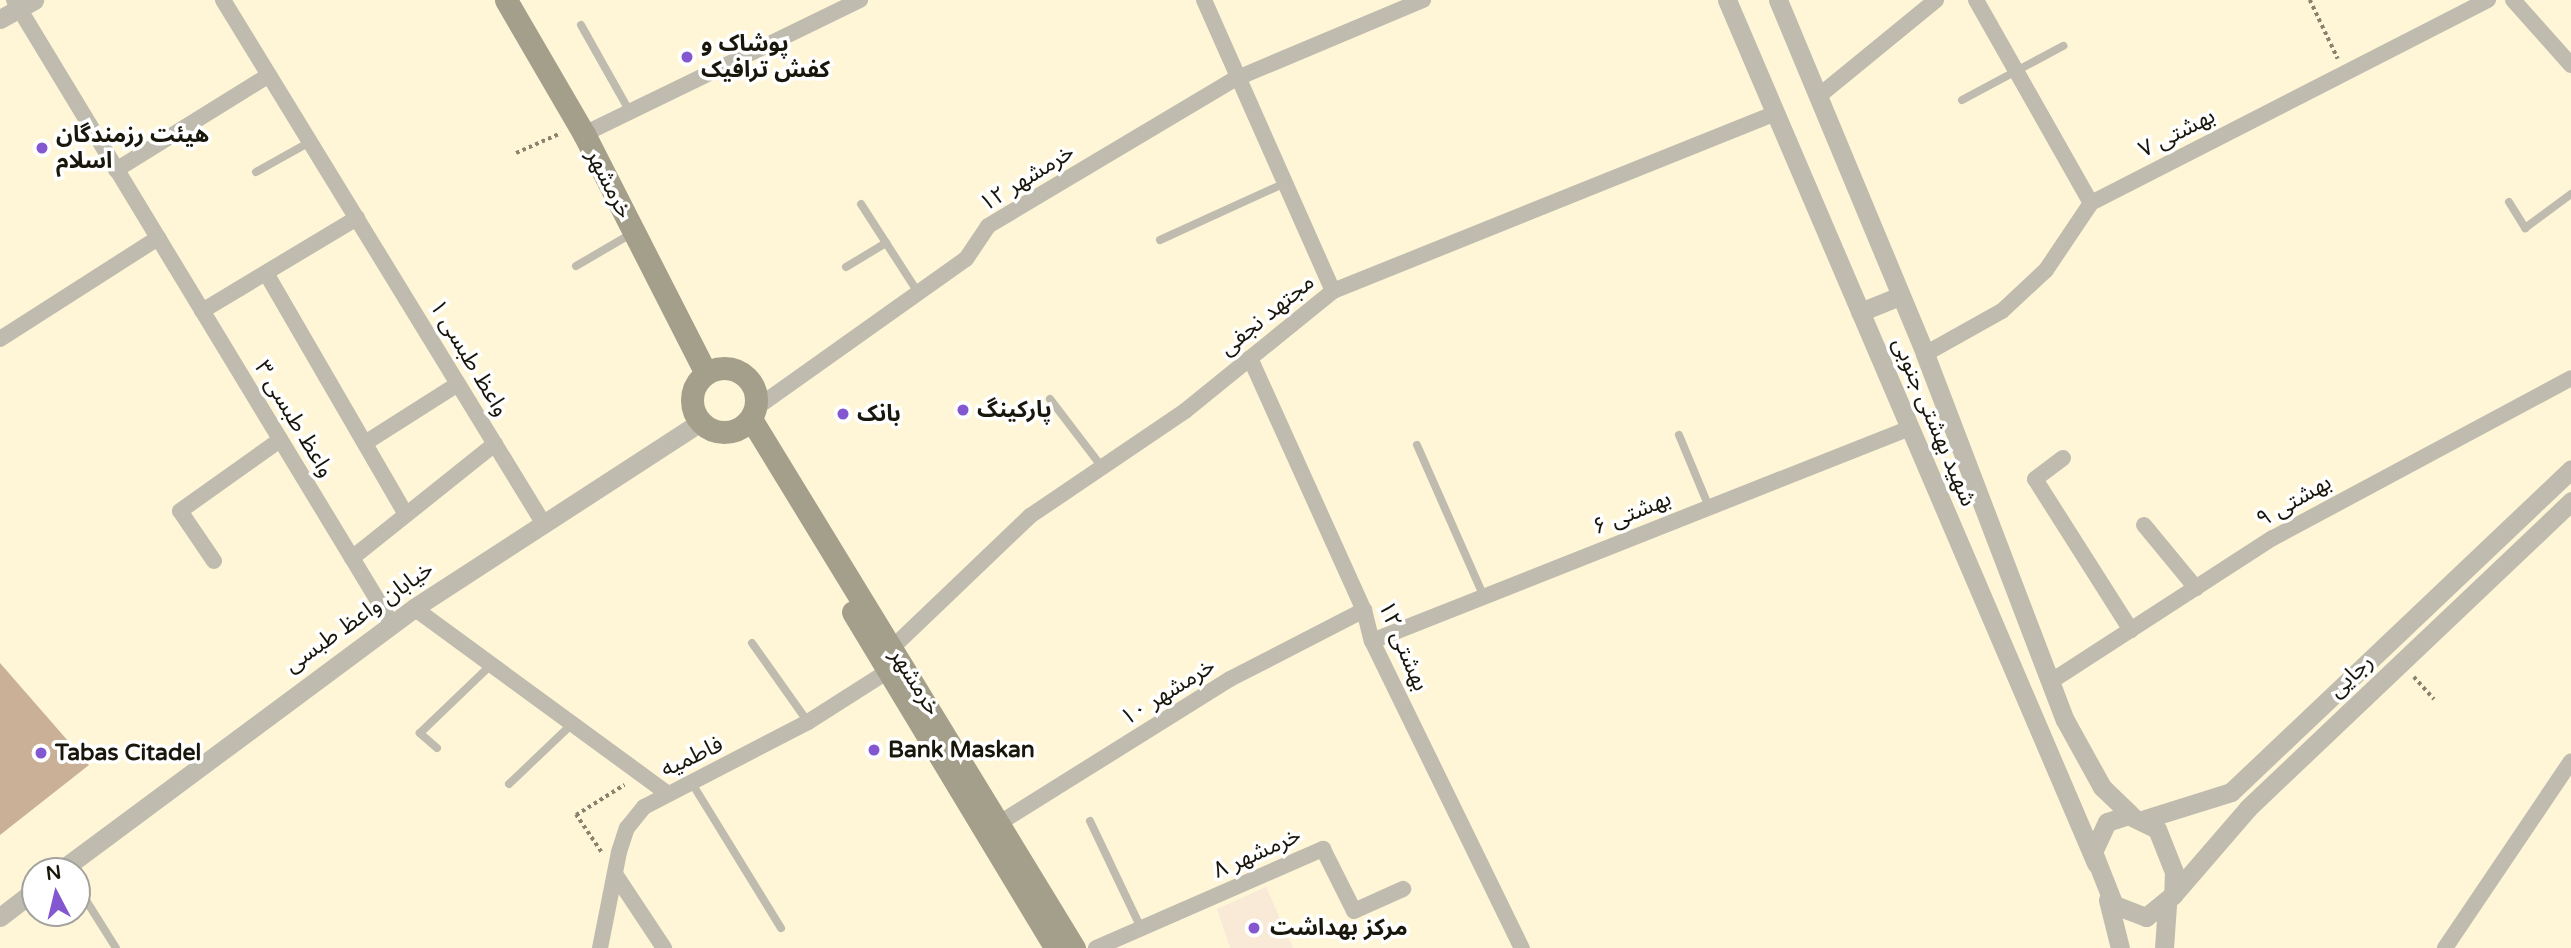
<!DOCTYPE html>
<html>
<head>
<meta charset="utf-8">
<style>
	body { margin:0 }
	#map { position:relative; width:2571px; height:948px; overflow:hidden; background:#fff6d7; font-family:"Varela Round","Noto Sans Arabic",sans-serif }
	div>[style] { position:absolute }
	.medical>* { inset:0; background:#f9e9d7 }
	.building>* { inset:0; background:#c9b096 }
	.path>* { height:3.5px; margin-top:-1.75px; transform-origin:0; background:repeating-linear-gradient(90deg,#89836e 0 3.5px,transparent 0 7px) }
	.service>* { height:8px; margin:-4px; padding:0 4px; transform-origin:4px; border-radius:4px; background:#bfbbae }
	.minor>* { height:16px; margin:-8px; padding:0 8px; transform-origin:8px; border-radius:8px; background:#bfbbae }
	.tertiary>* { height:19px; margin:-9.5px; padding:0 9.5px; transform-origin:9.5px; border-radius:9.5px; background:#bfbbae }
	.secondary>* { height:23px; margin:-11.5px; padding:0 11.5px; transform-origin:11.5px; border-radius:11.5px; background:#a49f8b }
	.secondary>.ring { margin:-11.5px; padding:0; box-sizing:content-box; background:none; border:23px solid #a49f8b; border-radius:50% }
	.dots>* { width:19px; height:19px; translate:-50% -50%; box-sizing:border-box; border:4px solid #fff; border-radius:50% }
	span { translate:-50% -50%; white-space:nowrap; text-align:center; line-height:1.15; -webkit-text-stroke:7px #fff; paint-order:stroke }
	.poi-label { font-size:23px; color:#19160b; font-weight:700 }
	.left { translate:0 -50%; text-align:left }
	.street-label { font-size:23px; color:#19160b }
	.north { position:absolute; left:21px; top:857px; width:70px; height:70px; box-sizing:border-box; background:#fff; border:2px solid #a3a29d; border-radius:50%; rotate:353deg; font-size:19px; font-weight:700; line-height:28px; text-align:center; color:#19160b }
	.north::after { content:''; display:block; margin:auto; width:24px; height:32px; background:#8357d0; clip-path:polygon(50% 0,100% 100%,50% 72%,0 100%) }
</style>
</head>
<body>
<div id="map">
	<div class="medical">
		<i style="clip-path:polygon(1266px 887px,1293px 948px,1230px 948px,1217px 909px)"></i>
	</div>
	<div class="building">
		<i style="clip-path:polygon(0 663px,89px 765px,0 835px)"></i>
	</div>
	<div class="path">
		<i style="left:2310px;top:0;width:65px;rotate:64.6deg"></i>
		<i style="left:516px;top:153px;width:49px;rotate:-24deg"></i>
		<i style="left:2414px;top:677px;width:30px;rotate:48deg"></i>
		<i style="left:601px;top:852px;width:45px;rotate:-124deg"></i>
		<i style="left:576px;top:815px;width:57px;rotate:-32deg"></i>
	</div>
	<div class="service">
		<i style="left:581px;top:25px;width:100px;rotate:60.6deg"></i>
		<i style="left:1962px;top:100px;width:115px;rotate:-28.1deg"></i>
		<i style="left:256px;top:172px;width:62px;rotate:-29.1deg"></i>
		<i style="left:2509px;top:202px;width:31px;rotate:58deg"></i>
		<i style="left:2525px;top:228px;width:57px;rotate:-36.5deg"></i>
		<i style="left:861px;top:204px;width:107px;rotate:57.2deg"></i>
		<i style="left:1160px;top:240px;width:135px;rotate:-24.5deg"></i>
		<i style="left:576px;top:266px;width:64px;rotate:-30.2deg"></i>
		<i style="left:846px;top:267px;width:47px;rotate:-31deg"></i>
		<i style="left:1050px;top:399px;width:86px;rotate:52.6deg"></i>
		<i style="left:1679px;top:435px;width:78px;rotate:67.4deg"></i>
		<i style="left:1417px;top:445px;width:166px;rotate:66.2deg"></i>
		<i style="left:752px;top:643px;width:97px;rotate:54.7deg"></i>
		<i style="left:437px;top:748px;width:23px;rotate:-139deg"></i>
		<i style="left:420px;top:733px;width:98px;rotate:-43.8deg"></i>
		<i style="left:509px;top:784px;width:87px;rotate:-43.6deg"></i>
		<i style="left:693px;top:785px;width:168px;rotate:58.4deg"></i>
		<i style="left:1090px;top:821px;width:119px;rotate:64.5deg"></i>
		<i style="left:77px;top:886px;width:73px;rotate:57.8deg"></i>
	</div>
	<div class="minor">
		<i style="left:14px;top:0;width:730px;rotate:58.79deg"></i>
		<i style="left:223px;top:0;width:611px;rotate:58.52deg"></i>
		<i style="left:1204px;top:0;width:318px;rotate:66.1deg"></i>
		<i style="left:1976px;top:0;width:233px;rotate:60.5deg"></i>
		<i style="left:2513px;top:0;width:87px;rotate:48.3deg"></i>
		<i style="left:1820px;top:95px;width:150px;rotate:-39.3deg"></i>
		<i style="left:584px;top:134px;width:307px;rotate:-25.9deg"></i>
		<i style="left:116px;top:170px;width:180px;rotate:-31.8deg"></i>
		<i style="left:266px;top:273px;width:277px;rotate:59.9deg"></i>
		<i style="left:202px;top:311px;width:181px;rotate:-31deg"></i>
		<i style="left:0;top:339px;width:188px;rotate:-32.6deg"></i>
		<i style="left:1925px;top:354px;width:88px;rotate:-29.2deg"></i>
		<i style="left:2002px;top:311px;width:60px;rotate:-43deg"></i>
		<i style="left:2046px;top:270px;width:81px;rotate:-56.1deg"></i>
		<i style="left:2091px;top:203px;width:446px;rotate:-27.1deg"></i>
		<i style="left:1250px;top:358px;width:277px;rotate:65.7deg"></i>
		<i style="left:1364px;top:610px;width:32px;rotate:76deg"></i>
		<i style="left:1372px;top:641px;width:342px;rotate:64deg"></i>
		<i style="left:756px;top:408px;width:257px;rotate:-35.4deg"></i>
		<i style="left:966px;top:259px;width:40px;rotate:-56deg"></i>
		<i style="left:988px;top:226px;width:287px;rotate:-30.8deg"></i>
		<i style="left:1235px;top:79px;width:204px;rotate:-22.8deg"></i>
		<i style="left:365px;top:443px;width:110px;rotate:-32.4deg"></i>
		<i style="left:2063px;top:458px;width:35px;rotate:143deg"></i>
		<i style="left:2035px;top:479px;width:179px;rotate:57.6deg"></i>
		<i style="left:2144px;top:525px;width:82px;rotate:50.5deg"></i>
		<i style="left:352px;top:558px;width:183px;rotate:-38.6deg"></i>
		<i style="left:214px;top:561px;width:60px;rotate:-124.2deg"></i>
		<i style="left:180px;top:511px;width:123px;rotate:-35.4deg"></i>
		<i style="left:414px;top:608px;width:313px;rotate:36.2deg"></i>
		<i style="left:1372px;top:641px;width:579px;rotate:-21.6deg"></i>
		<i style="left:893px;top:647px;width:190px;rotate:-43.7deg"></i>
		<i style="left:1030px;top:516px;width:187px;rotate:-34.1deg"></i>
		<i style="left:1185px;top:411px;width:191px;rotate:-39deg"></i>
		<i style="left:1333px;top:291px;width:477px;rotate:-21.9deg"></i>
		<i style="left:2050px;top:682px;width:265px;rotate:-32.9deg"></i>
		<i style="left:2273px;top:538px;width:338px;rotate:-28.2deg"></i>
		<i style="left:1001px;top:822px;width:270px;rotate:-32deg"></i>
		<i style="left:1230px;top:679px;width:151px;rotate:-27.2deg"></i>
		<i style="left:615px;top:874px;width:89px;rotate:56.5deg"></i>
		<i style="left:600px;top:948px;width:98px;rotate:-78.8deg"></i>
		<i style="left:619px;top:852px;width:25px;rotate:-72deg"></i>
		<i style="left:627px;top:828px;width:27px;rotate:-51deg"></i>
		<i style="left:644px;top:807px;width:185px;rotate:-27.4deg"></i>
		<i style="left:808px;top:722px;width:95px;rotate:-32.5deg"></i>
		<i style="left:1096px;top:948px;width:248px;rotate:-23.6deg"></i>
		<i style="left:1323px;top:849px;width:69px;rotate:63.4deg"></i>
		<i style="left:1354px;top:911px;width:54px;rotate:-24.2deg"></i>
		<i style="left:2445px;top:948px;width:225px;rotate:-56deg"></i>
	</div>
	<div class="tertiary">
		<i style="left:1727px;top:0;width:939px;rotate:66.85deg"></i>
		<i style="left:1778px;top:0;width:383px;rotate:67.4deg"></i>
		<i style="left:1925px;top:354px;width:392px;rotate:69.1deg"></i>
		<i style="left:2065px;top:720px;width:77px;rotate:61.1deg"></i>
		<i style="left:2102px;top:787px;width:40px;rotate:44deg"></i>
		<i style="left:0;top:19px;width:39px;rotate:-29deg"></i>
		<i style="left:1860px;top:312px;width:43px;rotate:-21.8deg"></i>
		<i style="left:2128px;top:815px;width:32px;rotate:26deg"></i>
		<i style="left:2157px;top:829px;width:46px;rotate:68.4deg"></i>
		<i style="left:2174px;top:872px;width:23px;rotate:92deg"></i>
		<i style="left:2173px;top:895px;width:35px;rotate:141deg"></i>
		<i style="left:2146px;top:917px;width:34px;rotate:-159deg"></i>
		<i style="left:2114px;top:905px;width:57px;rotate:-111.6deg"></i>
		<i style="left:2093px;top:852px;width:33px;rotate:-65deg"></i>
		<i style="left:2107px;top:822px;width:22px;rotate:-18deg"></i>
		<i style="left:2145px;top:819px;width:90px;rotate:-17.4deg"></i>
		<i style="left:2231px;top:792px;width:469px;rotate:-43.5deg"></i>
		<i style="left:60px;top:871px;width:441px;rotate:-36.6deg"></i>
		<i style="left:414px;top:608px;width:341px;rotate:-33deg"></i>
		<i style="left:2173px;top:895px;width:115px;rotate:-49.2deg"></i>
		<i style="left:2248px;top:808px;width:446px;rotate:-43.5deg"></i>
		<i style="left:2108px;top:900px;width:49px;rotate:76deg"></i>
		<i style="left:0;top:917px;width:44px;rotate:-37.6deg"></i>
		<i style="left:2164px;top:948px;width:43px;rotate:-86deg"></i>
	</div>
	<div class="secondary">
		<i style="left:506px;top:0;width:155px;rotate:59.8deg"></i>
		<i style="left:584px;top:134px;width:268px;rotate:63deg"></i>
		<i class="ring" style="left:692px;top:368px;width:41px;height:41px"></i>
		<i style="left:751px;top:419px;width:620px;rotate:58.59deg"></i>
		<i style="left:853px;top:612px;width:393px;rotate:58.9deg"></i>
	</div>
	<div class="dots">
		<i style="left:687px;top:57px;background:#8357d0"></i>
		<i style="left:42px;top:148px;background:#8357d0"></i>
		<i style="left:963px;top:410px;background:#8357d0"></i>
		<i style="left:843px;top:414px;background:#8357d0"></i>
		<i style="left:874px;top:750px;background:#8357d0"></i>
		<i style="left:41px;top:753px;background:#8357d0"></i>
		<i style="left:1254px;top:928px;background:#8357d0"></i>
	</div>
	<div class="poi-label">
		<span class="left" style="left:701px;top:57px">پوشاک و<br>کفش ترافیک</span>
		<span class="left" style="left:56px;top:148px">هیئت رزمندگان<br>اسلام</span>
		<span class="left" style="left:977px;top:410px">پارکینگ</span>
		<span class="left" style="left:857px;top:414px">بانک</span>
		<span class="left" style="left:888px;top:750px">Bank Maskan</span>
		<span class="left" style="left:55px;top:753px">Tabas Citadel</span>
		<span class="left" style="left:1270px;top:928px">مرکز بهداشت</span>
	</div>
	<div class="street-label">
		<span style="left:2177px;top:133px;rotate:-27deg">بهشتی ۷</span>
		<span style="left:1027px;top:178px;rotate:-32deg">خرمشهر ۱۲</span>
		<span style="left:609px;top:184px;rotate:63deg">خرمشهر</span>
		<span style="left:1267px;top:315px;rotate:-39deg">مجتهد نجفی</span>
		<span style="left:469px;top:358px;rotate:59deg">واعظ طبسی ۱</span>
		<span style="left:294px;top:419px;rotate:59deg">واعظ طبسی ۳</span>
		<span style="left:1934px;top:422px;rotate:67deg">شهید بهشتی جنوبی</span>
		<span style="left:2294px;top:501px;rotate:-30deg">بهشتی ۹</span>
		<span style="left:1632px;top:513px;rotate:-22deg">بهشتی ۶</span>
		<span style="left:359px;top:617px;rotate:-35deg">خیابان واعظ طبسی</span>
		<span style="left:1403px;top:646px;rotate:67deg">بهشتی ۱۲</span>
		<span style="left:2351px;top:676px;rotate:-43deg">رجایی</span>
		<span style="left:915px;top:682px;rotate:58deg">خرمشهر</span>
		<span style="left:1168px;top:692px;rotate:-32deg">خرمشهر ۱۰</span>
		<span style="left:692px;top:757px;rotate:-25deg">فاطمیه</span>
		<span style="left:1257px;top:853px;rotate:-24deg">خرمشهر ۸</span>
	</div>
	<div class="north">N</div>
</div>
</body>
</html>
